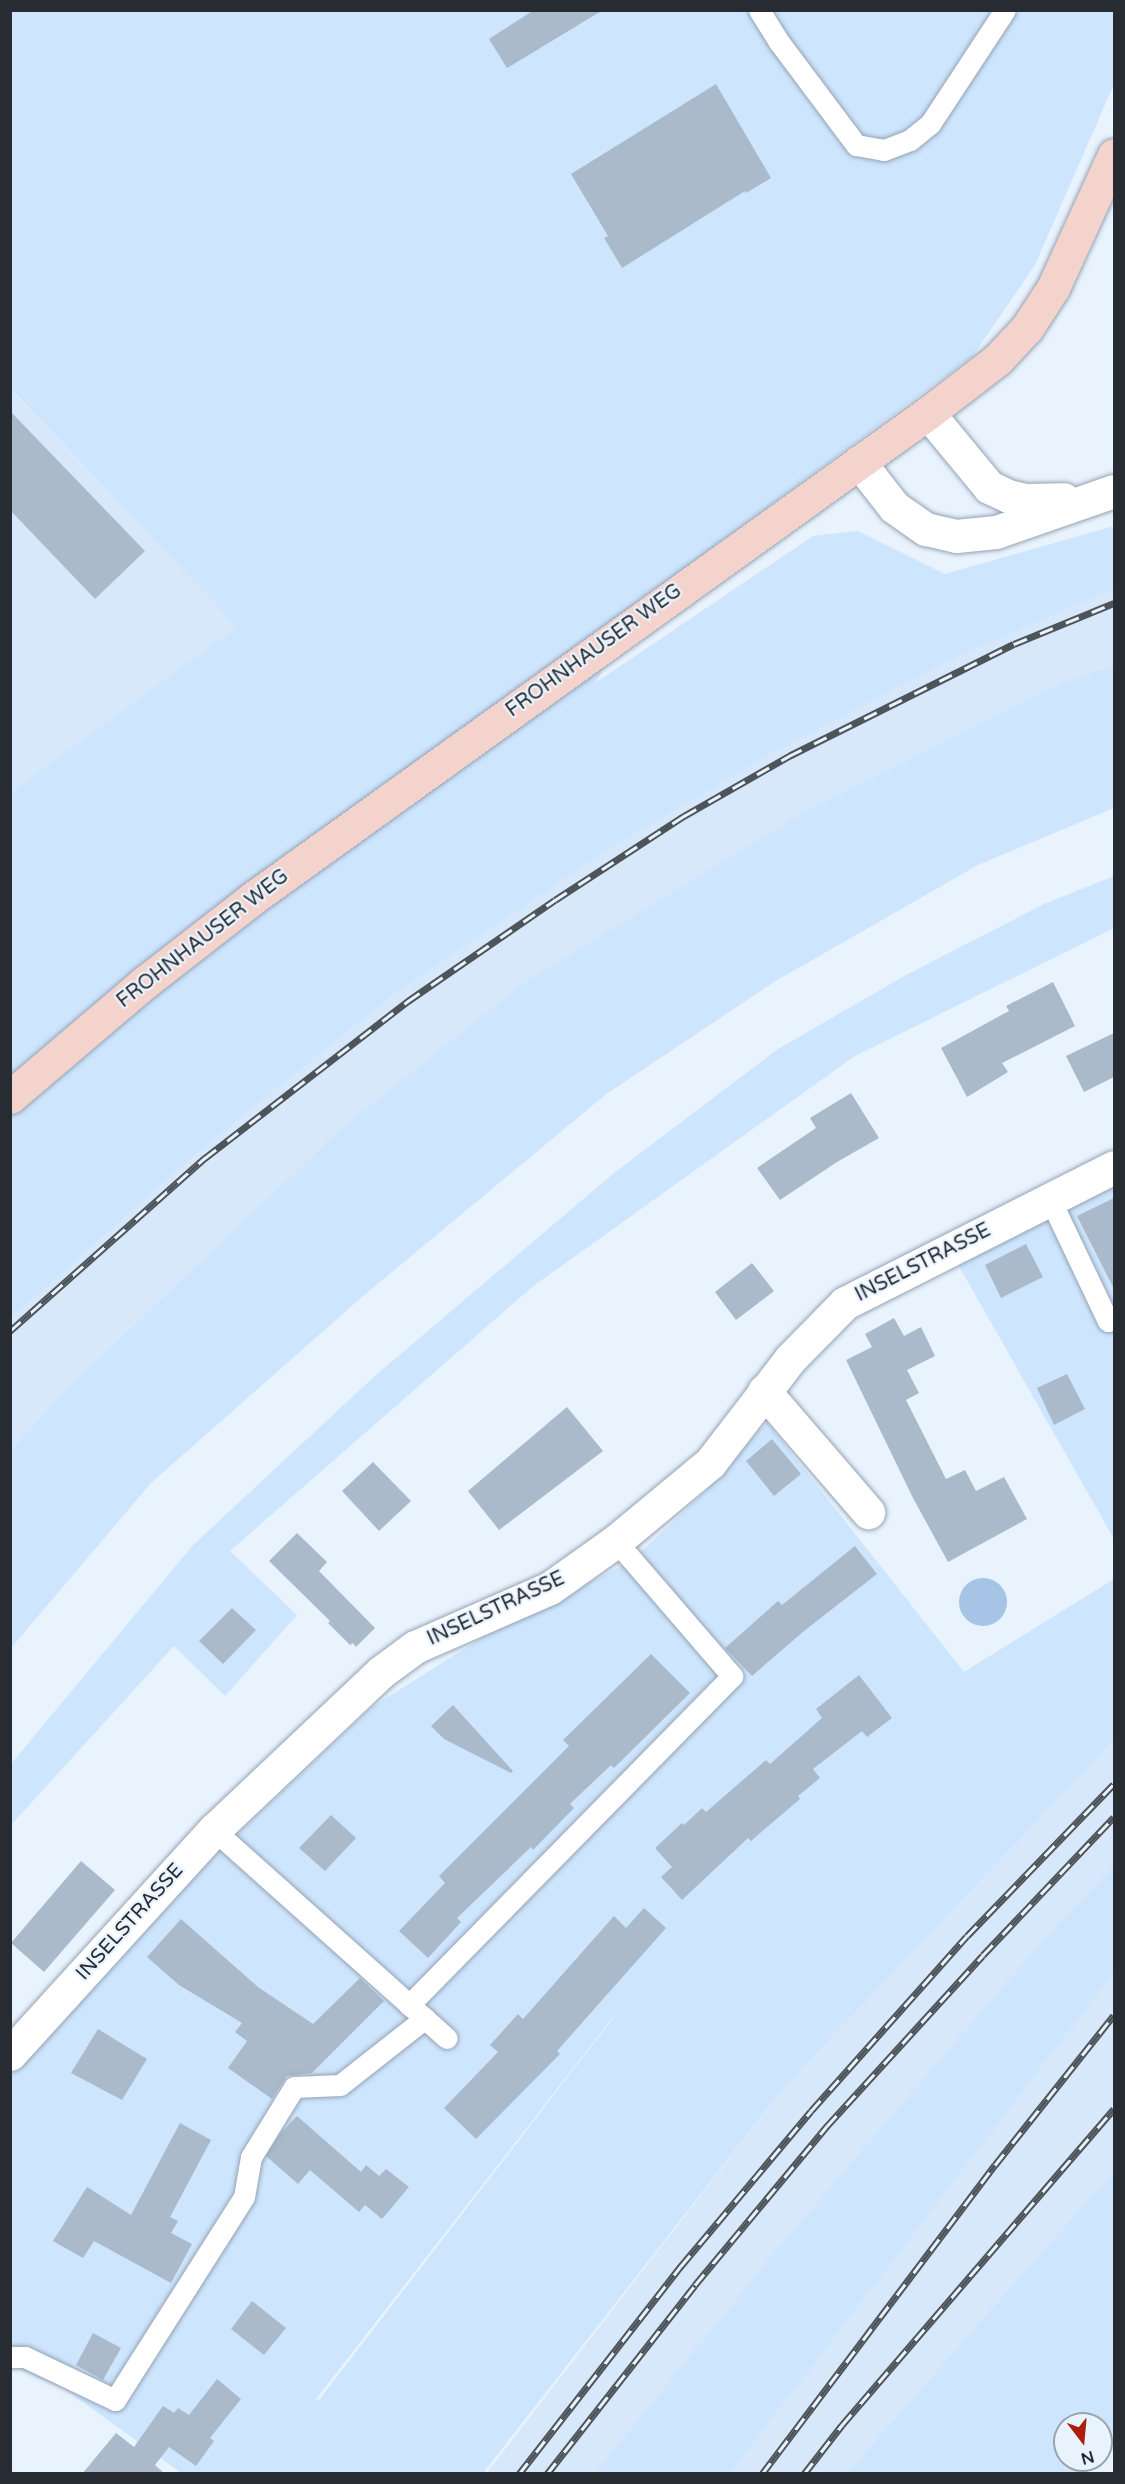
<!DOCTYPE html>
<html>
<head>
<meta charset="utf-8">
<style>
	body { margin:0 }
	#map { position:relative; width:1125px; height:2484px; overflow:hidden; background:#e9f3fd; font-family:"Varela Round",sans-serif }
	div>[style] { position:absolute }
	.built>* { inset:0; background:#d8e8fb }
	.green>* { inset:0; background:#cee5fe }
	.water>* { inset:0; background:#a6c5e6 }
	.round { border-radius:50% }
	.building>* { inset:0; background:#abbaca }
	.roads { filter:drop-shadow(0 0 2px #94a3b3) drop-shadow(0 0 2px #94a3b3) }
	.lane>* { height:21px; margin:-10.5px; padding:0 10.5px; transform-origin:10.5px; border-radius:10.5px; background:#fff }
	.street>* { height:33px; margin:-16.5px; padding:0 16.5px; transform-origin:16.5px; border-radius:16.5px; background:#fff }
	.secondary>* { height:33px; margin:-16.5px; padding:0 16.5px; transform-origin:16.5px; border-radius:16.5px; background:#f5d3cd }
	.rail>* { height:7px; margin-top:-3.5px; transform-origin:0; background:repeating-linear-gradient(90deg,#e9f3fd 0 14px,#4d545a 0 28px); box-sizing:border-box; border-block:2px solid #4d545a }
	span { translate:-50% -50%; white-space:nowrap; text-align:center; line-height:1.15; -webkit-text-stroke:4.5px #e9f3fd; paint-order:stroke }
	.street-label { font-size:20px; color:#262c32 }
	.frame { position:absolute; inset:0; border:12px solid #262c32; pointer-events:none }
	.north { position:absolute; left:1053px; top:2412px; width:60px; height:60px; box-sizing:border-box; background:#e9f3fd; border:2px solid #9ba3ac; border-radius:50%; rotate:164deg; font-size:16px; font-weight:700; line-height:24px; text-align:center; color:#262c32 }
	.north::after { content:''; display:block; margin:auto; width:21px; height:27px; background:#ac1d0b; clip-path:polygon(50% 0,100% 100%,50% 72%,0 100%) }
</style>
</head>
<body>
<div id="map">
	<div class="built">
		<i style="clip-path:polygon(10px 389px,238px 627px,11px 793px,10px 793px)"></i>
		<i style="clip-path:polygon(1114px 589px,1114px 665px,1062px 683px,334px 1135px,59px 1396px,11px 1451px,11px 1318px,198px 1152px,397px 992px,603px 853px,774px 752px,953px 659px)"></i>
		<i style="clip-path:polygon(1114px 1740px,1114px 2174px,1083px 2205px,847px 2473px,486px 2474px,781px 2091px)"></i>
	</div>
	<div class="green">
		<i style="clip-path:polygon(11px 11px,1114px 11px,1114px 84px,1035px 265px,972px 357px,649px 594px,595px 683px,813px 536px,858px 531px,945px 574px,1114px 526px,1114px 589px,953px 659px,774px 752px,603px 853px,397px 992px,198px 1152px,11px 1318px,10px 793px,237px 627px,11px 389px)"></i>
		<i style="clip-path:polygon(1114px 665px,1114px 808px,978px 865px,774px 982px,605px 1095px,362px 1297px,151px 1483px,11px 1648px,11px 1451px,59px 1396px,334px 1135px,521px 985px,803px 813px,1062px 683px)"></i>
		<i style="clip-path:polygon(1114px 876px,1114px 928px,855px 1056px,532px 1287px,230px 1551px,297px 1615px,225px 1696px,174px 1646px,11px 1825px,11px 1764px,193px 1545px,377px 1374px,614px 1173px,778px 1049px,906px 975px,1044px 904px)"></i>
		<i style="clip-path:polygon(1114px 1182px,1114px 1539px,956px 1261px)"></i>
		<i style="clip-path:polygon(evenodd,767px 1422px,964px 1672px,1114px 1579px,1114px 1740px,781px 2091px,483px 2473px,181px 2473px,66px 2390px,11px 2366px,10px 2070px,215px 1855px,372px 1707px,480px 1639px,631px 1561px,709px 1488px,767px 1422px,614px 2017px,319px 2400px,316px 2399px,613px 2017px,614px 2017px)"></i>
		<i style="clip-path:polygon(1114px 1867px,1114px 1972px,730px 2473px,595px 2473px,780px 2246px,1045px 1938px)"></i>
		<i style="clip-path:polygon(evenodd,1114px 2174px,1114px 2449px,1086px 2473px,847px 2473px,1083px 2205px,1114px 2174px,1065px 2424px,1101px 2424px,1101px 2460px,1065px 2460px,1065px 2424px)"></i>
	</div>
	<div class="water">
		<i class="round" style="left:959px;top:1578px;width:48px;height:48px"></i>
	</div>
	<div class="building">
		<i style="clip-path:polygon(534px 10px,603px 10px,507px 68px,489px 39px)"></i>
		<i style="clip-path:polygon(716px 84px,771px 178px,746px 193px,745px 191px,622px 268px,604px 238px,608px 236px,571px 174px)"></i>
		<i style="clip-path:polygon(10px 411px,145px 551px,95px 599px,10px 510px)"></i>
		<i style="clip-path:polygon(1053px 982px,1075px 1026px,1002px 1063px,1008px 1072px,967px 1097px,941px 1048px,1009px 1011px,1006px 1006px)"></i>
		<i style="clip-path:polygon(1114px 1033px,1114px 1077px,1084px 1092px,1066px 1056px)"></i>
		<i style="clip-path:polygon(851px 1093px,879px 1138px,837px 1162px,780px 1200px,757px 1168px,816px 1128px,810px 1118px)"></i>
		<i style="clip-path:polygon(1114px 1198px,1114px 1289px,1077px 1216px)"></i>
		<i style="clip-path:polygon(1026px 1244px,1043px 1277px,1001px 1298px,985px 1265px)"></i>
		<i style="clip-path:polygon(752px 1263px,774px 1291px,736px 1320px,715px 1292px)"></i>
		<i style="clip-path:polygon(894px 1318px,904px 1336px,921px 1327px,935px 1356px,907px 1370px,919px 1393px,906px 1400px,946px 1479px,965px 1470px,976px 1491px,1004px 1477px,1027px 1519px,948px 1562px,913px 1498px,846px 1360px,872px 1347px,865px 1334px)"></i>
		<i style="clip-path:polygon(1067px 1374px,1085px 1409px,1054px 1425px,1037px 1388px)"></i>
		<i style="clip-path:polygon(567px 1407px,603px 1451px,499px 1530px,468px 1491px)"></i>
		<i style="clip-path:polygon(772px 1439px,801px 1474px,774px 1496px,746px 1461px)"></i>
		<i style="clip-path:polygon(373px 1462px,411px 1501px,379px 1531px,342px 1491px)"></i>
		<i style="clip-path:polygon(297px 1533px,327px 1562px,319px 1571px,375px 1628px,356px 1647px,353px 1643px,350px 1645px,328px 1623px,330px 1621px,269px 1561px)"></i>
		<i style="clip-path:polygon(855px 1546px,877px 1574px,804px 1631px,752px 1676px,725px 1648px,778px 1601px,782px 1605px)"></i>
		<i style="clip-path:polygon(232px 1608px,256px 1630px,223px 1664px,199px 1641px)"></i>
		<i style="clip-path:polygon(651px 1654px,690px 1693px,614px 1768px,611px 1765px,570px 1804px,574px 1808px,533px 1850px,531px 1847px,457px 1918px,461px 1922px,428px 1958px,399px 1931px,445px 1883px,439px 1876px,569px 1746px,563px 1740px)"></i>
		<i style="clip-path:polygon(859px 1675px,892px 1718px,867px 1737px,862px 1731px,813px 1769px,820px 1778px,798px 1796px,800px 1799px,751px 1841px,748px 1838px,682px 1900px,661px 1877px,672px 1867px,655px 1848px,682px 1823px,684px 1825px,702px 1808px,706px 1812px,766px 1760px,770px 1764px,822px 1718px,816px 1709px)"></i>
		<i style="clip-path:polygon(453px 1705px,513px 1771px,511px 1773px,444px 1739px,431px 1726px)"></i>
		<i style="clip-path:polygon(331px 1815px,356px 1838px,325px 1871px,299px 1848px)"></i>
		<i style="clip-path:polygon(81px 1861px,115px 1890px,44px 1972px,11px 1943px)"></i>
		<i style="clip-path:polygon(644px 1908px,666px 1928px,557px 2051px,560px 2054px,476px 2139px,444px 2108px,498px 2052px,490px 2045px,518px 2014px,523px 2019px,614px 1916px,626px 1928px)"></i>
		<i style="clip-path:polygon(181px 1919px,258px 1987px,313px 2024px,360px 1978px,384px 2001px,312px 2073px,287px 2076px,272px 2099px,228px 2068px,247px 2041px,235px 2032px,242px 2023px,179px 1985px,147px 1957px)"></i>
		<i style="clip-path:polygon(98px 2029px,147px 2059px,122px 2100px,71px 2073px)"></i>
		<i style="clip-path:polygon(297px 2116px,361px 2172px,366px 2165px,379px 2176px,386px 2169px,409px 2187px,382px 2219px,365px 2205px,359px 2212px,310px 2170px,298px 2184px,266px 2156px,280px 2134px)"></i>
		<i style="clip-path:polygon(180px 2123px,211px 2140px,170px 2217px,178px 2221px,171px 2233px,192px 2244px,171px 2283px,94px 2241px,83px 2258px,53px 2241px,87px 2187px,131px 2215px)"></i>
		<i style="clip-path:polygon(252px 2301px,286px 2328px,264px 2355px,231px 2329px)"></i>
		<i style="clip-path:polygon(93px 2333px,121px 2348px,103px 2380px,76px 2365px)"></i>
		<i style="clip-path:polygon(217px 2379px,241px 2399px,210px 2438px,214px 2441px,196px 2466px,169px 2447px,155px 2465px,165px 2474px,82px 2474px,116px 2433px,134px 2447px,163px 2406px,174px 2413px,178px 2408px,189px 2415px)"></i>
	</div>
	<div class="roads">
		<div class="lane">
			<i style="left:759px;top:10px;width:38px;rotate:58deg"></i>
			<i style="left:779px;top:42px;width:129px;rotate:53.2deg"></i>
			<i style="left:856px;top:145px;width:28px;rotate:10deg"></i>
			<i style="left:884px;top:150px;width:28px;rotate:-21deg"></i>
			<i style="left:910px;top:140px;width:26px;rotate:-39deg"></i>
			<i style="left:930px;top:124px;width:136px;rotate:-56.7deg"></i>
			<i style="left:1050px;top:1199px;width:135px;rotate:64.6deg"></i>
			<i style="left:1108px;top:1321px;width:7px;rotate:-27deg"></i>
			<i style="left:214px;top:1830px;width:312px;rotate:41.8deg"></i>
			<i style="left:409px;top:2005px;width:461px;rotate:-45.5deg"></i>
			<i style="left:732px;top:1676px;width:178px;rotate:-130.7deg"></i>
			<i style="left:10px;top:2357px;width:15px"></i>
			<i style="left:25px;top:2357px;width:100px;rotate:25.5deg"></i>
			<i style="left:115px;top:2400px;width:241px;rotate:-57.6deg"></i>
			<i style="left:244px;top:2197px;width:41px;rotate:-80.1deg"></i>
			<i style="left:251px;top:2157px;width:82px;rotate:-58.4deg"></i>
			<i style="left:294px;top:2087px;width:46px;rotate:-2.5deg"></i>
			<i style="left:340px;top:2085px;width:108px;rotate:-38.2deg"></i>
		</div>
		<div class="street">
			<i style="left:928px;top:413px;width:96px;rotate:50.5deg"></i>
			<i style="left:989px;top:487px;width:21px;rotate:25deg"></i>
			<i style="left:1008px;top:496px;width:17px;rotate:13deg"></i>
			<i style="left:1025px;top:500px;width:39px;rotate:-1deg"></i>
			<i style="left:859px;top:462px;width:57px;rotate:52.1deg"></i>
			<i style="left:894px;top:507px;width:39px;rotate:35deg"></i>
			<i style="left:926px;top:529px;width:31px;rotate:13deg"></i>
			<i style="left:956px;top:536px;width:40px;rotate:-5.7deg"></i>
			<i style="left:996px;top:532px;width:125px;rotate:-19.2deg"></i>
			<i style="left:764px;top:1391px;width:160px;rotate:49.3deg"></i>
			<i style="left:10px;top:2054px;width:303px;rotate:-47.7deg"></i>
			<i style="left:214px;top:1830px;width:230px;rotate:-43.4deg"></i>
			<i style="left:381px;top:1672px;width:42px;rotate:-36.3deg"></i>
			<i style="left:415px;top:1647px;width:147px;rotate:-23.6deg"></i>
			<i style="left:550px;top:1588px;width:81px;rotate:-35.5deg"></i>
			<i style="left:616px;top:1541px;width:122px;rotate:-39.7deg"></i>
			<i style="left:710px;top:1463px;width:131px;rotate:-52.4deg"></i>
			<i style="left:790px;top:1359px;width:78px;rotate:-45.5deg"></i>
			<i style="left:845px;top:1303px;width:301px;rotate:-26.8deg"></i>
		</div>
		<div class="secondary">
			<i style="left:10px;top:1097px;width:176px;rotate:-40.4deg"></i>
			<i style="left:144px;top:983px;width:138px;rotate:-37.9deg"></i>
			<i style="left:253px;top:898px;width:831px;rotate:-35.7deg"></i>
			<i style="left:928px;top:413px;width:88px;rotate:-37.6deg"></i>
			<i style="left:998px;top:359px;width:42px;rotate:-46.9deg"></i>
			<i style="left:1027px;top:328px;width:48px;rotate:-57deg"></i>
			<i style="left:1053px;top:288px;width:146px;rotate:-65.4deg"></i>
		</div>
	</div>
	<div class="rail">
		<i style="left:10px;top:1331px;width:261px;rotate:-41.6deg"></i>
		<i style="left:205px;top:1158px;width:257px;rotate:-37.7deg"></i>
		<i style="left:408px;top:1001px;width:178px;rotate:-34.5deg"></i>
		<i style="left:555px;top:900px;width:154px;rotate:-33.1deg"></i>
		<i style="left:684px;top:816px;width:121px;rotate:-29.7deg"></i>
		<i style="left:789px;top:756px;width:251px;rotate:-26.5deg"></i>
		<i style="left:1014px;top:644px;width:108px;rotate:-22.3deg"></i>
		<i style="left:519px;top:2474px;width:264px;rotate:-52.1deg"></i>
		<i style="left:681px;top:2266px;width:202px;rotate:-50deg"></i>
		<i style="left:811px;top:2111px;width:234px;rotate:-48.3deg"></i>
		<i style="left:967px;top:1936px;width:211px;rotate:-46deg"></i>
		<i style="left:547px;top:2474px;width:240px;rotate:-51.9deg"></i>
		<i style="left:695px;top:2285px;width:207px;rotate:-50.3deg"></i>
		<i style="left:827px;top:2126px;width:231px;rotate:-47.6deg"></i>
		<i style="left:983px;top:1955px;width:190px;rotate:-46.5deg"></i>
		<i style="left:762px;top:2474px;width:387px;rotate:-53deg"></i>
		<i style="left:995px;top:2165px;width:191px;rotate:-51.6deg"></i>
		<i style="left:804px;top:2474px;width:62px;rotate:-52.2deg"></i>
		<i style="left:842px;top:2425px;width:417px;rotate:-49.3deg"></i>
	</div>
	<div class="street-label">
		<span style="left:594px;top:651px;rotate:-36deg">FROHNHAUSER WEG</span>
		<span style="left:203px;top:939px;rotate:-38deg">FROHNHAUSER WEG</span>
		<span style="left:923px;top:1263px;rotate:-27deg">INSELSTRASSE</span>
		<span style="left:496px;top:1609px;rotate:-25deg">INSELSTRASSE</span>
		<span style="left:130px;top:1922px;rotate:-48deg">INSELSTRASSE</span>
	</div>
	<div class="frame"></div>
	<div class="north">N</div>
</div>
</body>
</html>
